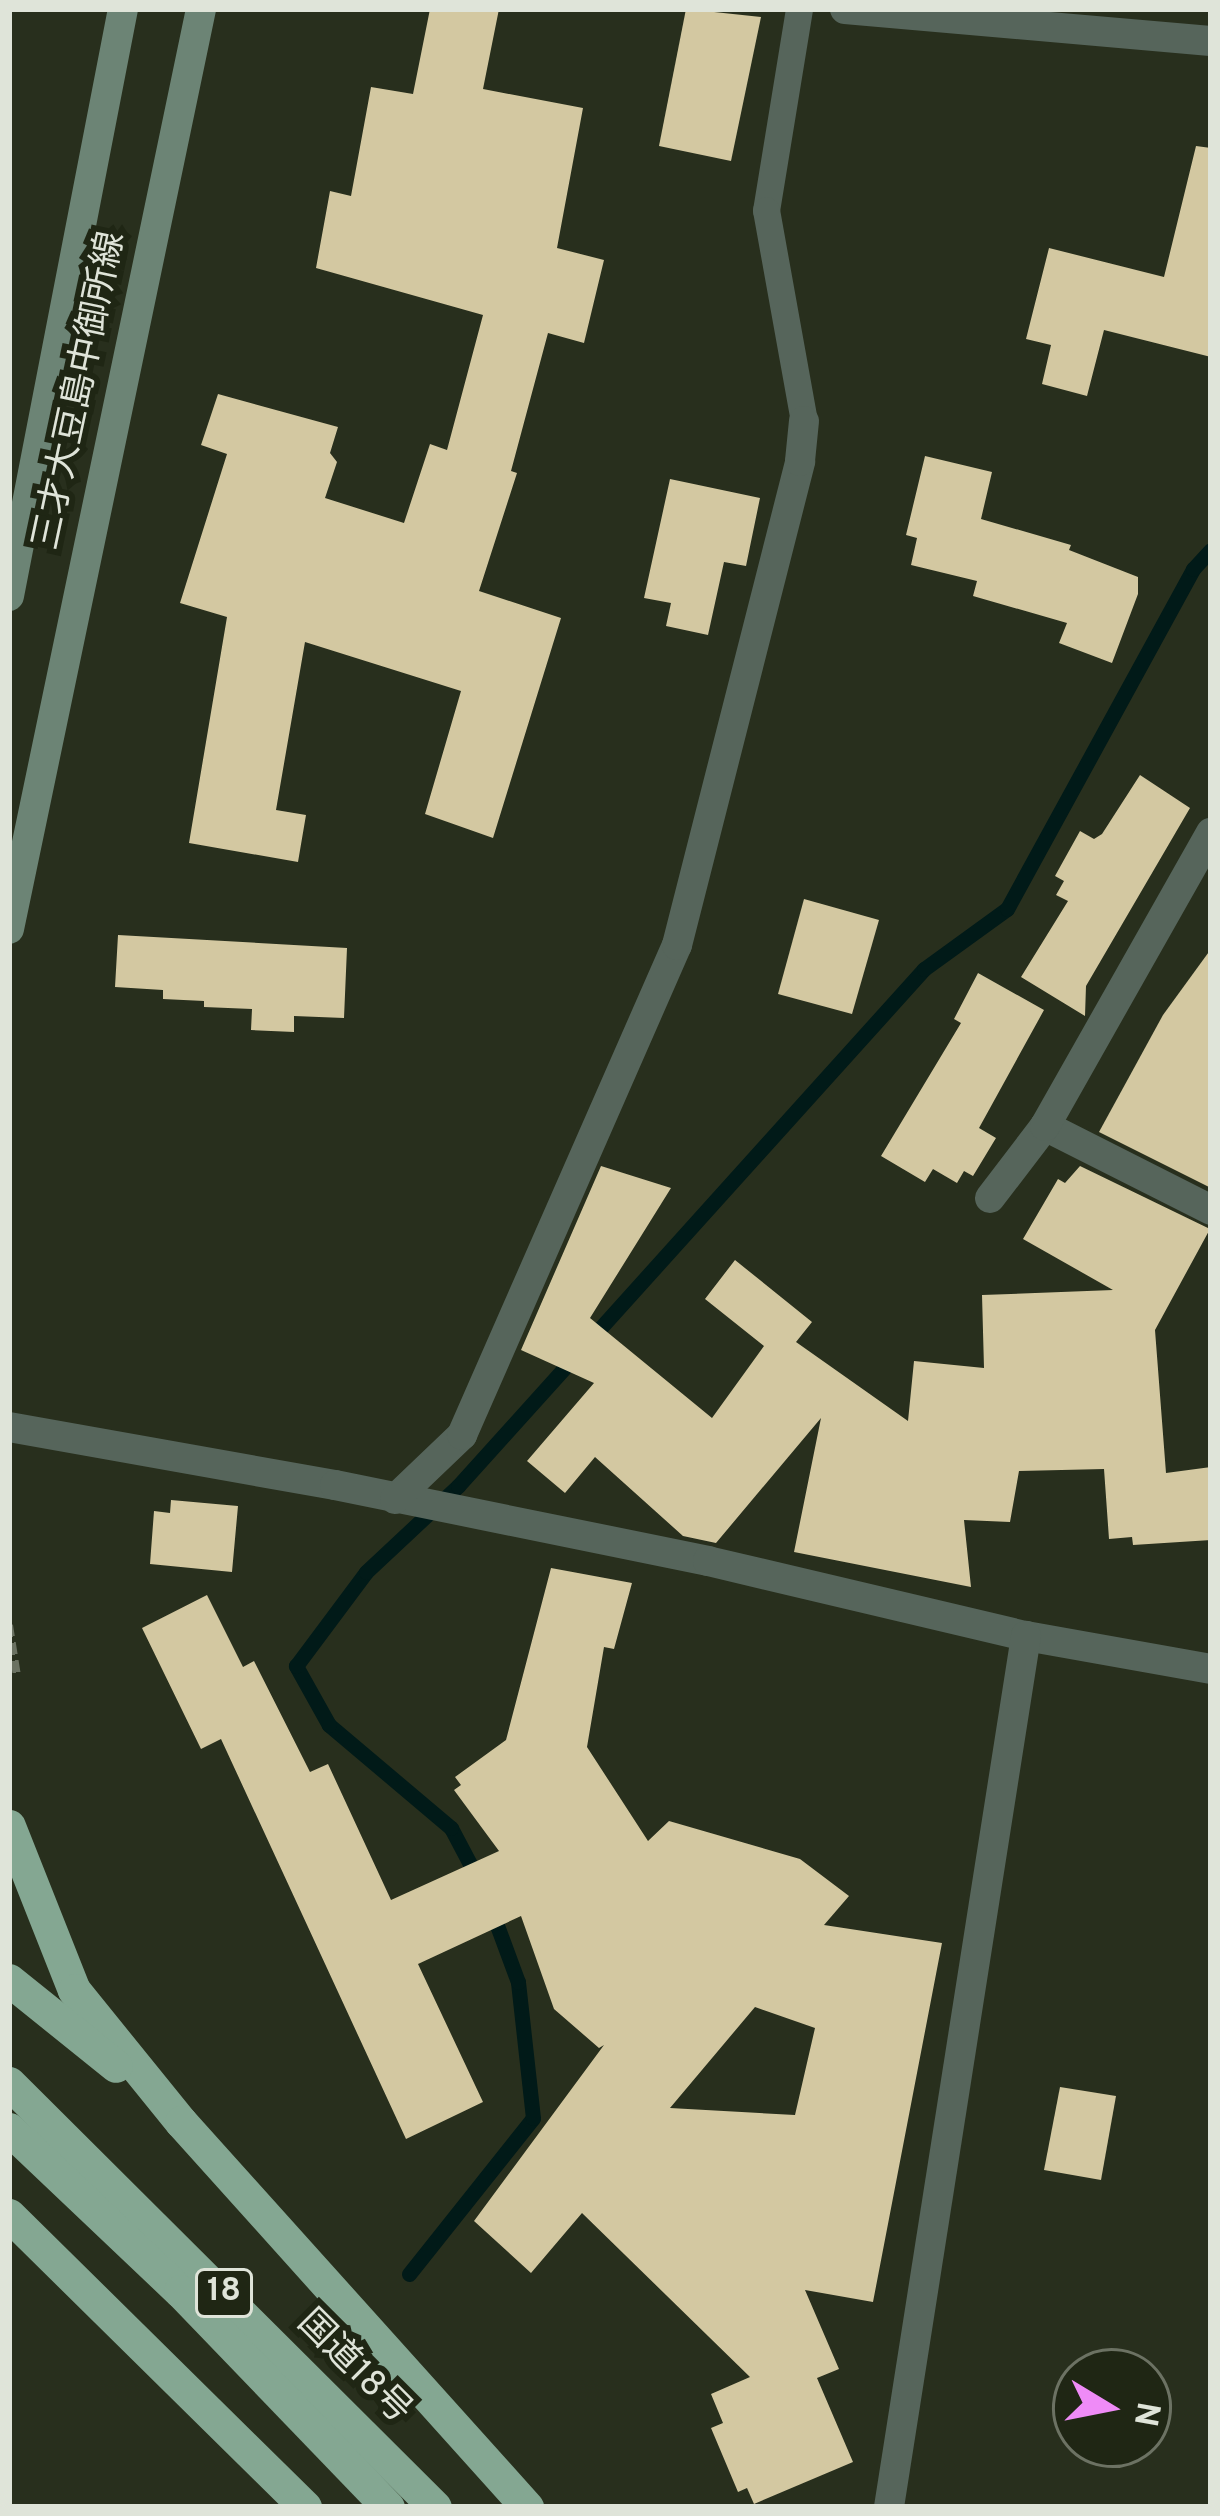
<!DOCTYPE html>
<html>
<head>
<meta charset="utf-8">
<style>
	body { margin:0 }
	#map { position:relative; width:1220px; height:2516px; overflow:hidden; background:#282f1d; font-family:Overpass,"Noto Sans JP",sans-serif }
	div>[style] { position:absolute }
	.stream>* { height:15px; margin:-7.5px; padding:0 7.5px; transform-origin:7.5px; border-radius:7.5px; background:#011a18 }
	.building>* { inset:0; background:#d3c8a1 }
	.path>* { height:8px; margin-top:-4px; transform-origin:0; background:repeating-linear-gradient(90deg,#6a7161 0 12px,transparent 0 18px) }
	.service>* { height:27px; margin:-13.5px; padding:0 13.5px; transform-origin:13.5px; border-radius:13.5px; background:#56655b }
	.minor>* { height:30px; margin:-15px; padding:0 15px; transform-origin:15px; border-radius:15px; background:#56655b }
	.secondary>* { height:30px; margin:-15px; padding:0 15px; transform-origin:15px; border-radius:15px; background:#6c8475 }
	.trunk>* { height:33px; margin:-16.5px; padding:0 16.5px; transform-origin:16.5px; border-radius:16.5px; background:#84a792 }
	span { translate:-50% -50%; white-space:nowrap; text-align:center; line-height:1.15; -webkit-text-stroke:12px #1f2614; paint-order:stroke }
	.shield-label span { padding:3px 9px; background:#1f2614; border:3px solid; border-radius:9px; -webkit-text-stroke-width:0 }
	.shield-label { font-size:33px; color:#dfe4d9; font-weight:700 }
	.street-label { font-size:36px; color:#dfe4d9 }
	.frame { position:absolute; inset:0; border:12px solid #dfe4d9; pointer-events:none }
	.north { position:absolute; left:1052px; top:2348px; width:120px; height:120px; box-sizing:border-box; background:#1f2614; border:3px solid #6c7263; border-radius:50%; rotate:100deg; font-size:33px; font-weight:700; line-height:48px; text-align:center; color:#dfe4d9 }
	.north::after { content:''; display:block; margin:auto; width:42px; height:54px; background:#ef8bf7; clip-path:polygon(50% 0,100% 100%,50% 72%,0 100%) }
</style>
</head>
<body>
<div id="map">
	<div class="stream">
		<i style="left:479px;top:1881px;width:60px;rotate:-117.8deg"></i>
		<i style="left:451px;top:1828px;width:160px;rotate:-139.8deg"></i>
		<i style="left:329px;top:1725px;width:68px;rotate:-119.2deg"></i>
		<i style="left:296px;top:1666px;width:117px;rotate:-53.3deg"></i>
		<i style="left:366px;top:1572px;width:126px;rotate:-43.1deg"></i>
		<i style="left:458px;top:1486px;width:696px;rotate:-47.97deg"></i>
		<i style="left:924px;top:969px;width:102px;rotate:-35.9deg"></i>
		<i style="left:1007px;top:909px;width:388px;rotate:-61.3deg"></i>
		<i style="left:1193px;top:569px;width:26px;rotate:-47deg"></i>
		<i style="left:409px;top:2274px;width:199px;rotate:-51.5deg"></i>
		<i style="left:533px;top:2118px;width:137px;rotate:-96.3deg"></i>
		<i style="left:518px;top:1982px;width:78px;rotate:-110.3deg"></i>
	</div>
	<div class="building">
		<i style="clip-path:polygon(430px 9px,499px 9px,483px 89px,583px 108px,557px 248px,604px 260px,584px 343px,548px 333px,511px 471px,517px 473px,479px 591px,561px 618px,493px 838px,425px 814px,461px 691px,305px 642px,276px 810px,306px 815px,298px 862px,189px 843px,227px 617px,180px 603px,227px 454px,201px 445px,218px 394px,338px 427px,330px 453px,337px 462px,325px 498px,404px 523px,430px 444px,447px 450px,483px 315px,316px 268px,330px 191px,351px 196px,371px 87px,413px 94px)"></i>
		<i style="clip-path:polygon(686px 9px,761px 17px,731px 161px,659px 146px)"></i>
		<i style="clip-path:polygon(1196px 146px,1211px 148px,1211px 357px,1104px 330px,1087px 396px,1042px 384px,1051px 345px,1026px 339px,1049px 248px,1164px 277px)"></i>
		<i style="clip-path:polygon(925px 456px,992px 472px,981px 519px,1071px 545px,1069px 550px,1138px 577px,1138px 594px,1112px 663px,1059px 643px,1067px 623px,973px 596px,977px 581px,911px 565px,917px 538px,906px 535px)"></i>
		<i style="clip-path:polygon(670px 479px,760px 498px,746px 566px,724px 562px,708px 635px,666px 626px,671px 603px,644px 598px)"></i>
		<i style="clip-path:polygon(1140px 775px,1190px 808px,1086px 986px,1085px 1016px,1021px 977px,1068px 901px,1056px 895px,1064px 881px,1055px 876px,1080px 831px,1094px 839px,1102px 834px)"></i>
		<i style="clip-path:polygon(804px 899px,879px 920px,852px 1014px,778px 994px)"></i>
		<i style="clip-path:polygon(118px 935px,347px 948px,344px 1018px,294px 1016px,294px 1032px,251px 1030px,252px 1009px,204px 1007px,204px 1001px,163px 999px,163px 990px,115px 987px)"></i>
		<i style="clip-path:polygon(1211px 949px,1211px 1188px,1099px 1132px,1163px 1015px)"></i>
		<i style="clip-path:polygon(978px 973px,1044px 1010px,979px 1128px,996px 1138px,973px 1176px,964px 1171px,957px 1183px,933px 1169px,925px 1182px,881px 1156px,961px 1023px,954px 1019px)"></i>
		<i style="clip-path:polygon(601px 1166px,671px 1188px,590px 1318px,712px 1418px,764px 1346px,705px 1299px,735px 1260px,812px 1322px,796px 1342px,908px 1421px,914px 1361px,984px 1368px,982px 1295px,1113px 1290px,1023px 1239px,1058px 1179px,1065px 1183px,1080px 1166px,1210px 1229px,1155px 1330px,1166px 1473px,1211px 1467px,1211px 1540px,1133px 1545px,1132px 1537px,1109px 1539px,1104px 1469px,1019px 1471px,1010px 1522px,964px 1520px,971px 1587px,794px 1552px,821px 1418px,716px 1543px,683px 1536px,595px 1457px,565px 1493px,527px 1461px,594px 1383px,521px 1350px)"></i>
		<i style="clip-path:polygon(171px 1500px,238px 1506px,232px 1572px,150px 1564px,154px 1511px,170px 1513px)"></i>
		<i style="clip-path:polygon(evenodd,551px 1568px,632px 1583px,614px 1649px,604px 1647px,587px 1747px,648px 1841px,669px 1821px,800px 1859px,849px 1896px,824px 1925px,942px 1943px,873px 2302px,805px 2290px,839px 2369px,817px 2378px,853px 2462px,754px 2504px,747px 2488px,738px 2492px,711px 2428px,723px 2423px,711px 2394px,750px 2377px,582px 2213px,531px 2273px,474px 2221px,604px 2045px,599px 2048px,554px 2009px,521px 1916px,418px 1964px,483px 2102px,406px 2139px,221px 1739px,201px 1749px,142px 1628px,207px 1595px,243px 1667px,254px 1661px,310px 1772px,328px 1764px,391px 1900px,499px 1851px,454px 1790px,461px 1785px,455px 1777px,506px 1740px,551px 1568px,755px 2007px,815px 2028px,795px 2115px,670px 2108px,755px 2007px)"></i>
		<i style="clip-path:polygon(1060px 2087px,1116px 2096px,1101px 2180px,1044px 2170px)"></i>
	</div>
	<div class="path">
		<i style="left:9px;top:1625px;width:52px;rotate:81.1deg"></i>
	</div>
	<div class="service">
		<i style="left:799px;top:9px;width:204px;rotate:99.3deg"></i>
		<i style="left:766px;top:210px;width:214px;rotate:79.8deg"></i>
	</div>
	<div class="minor">
		<i style="left:845px;top:9px;width:367px;rotate:5deg"></i>
		<i style="left:1045px;top:1126px;width:186px;rotate:26.8deg"></i>
		<i style="left:990px;top:1198px;width:91px;rotate:-52.6deg"></i>
		<i style="left:1045px;top:1126px;width:337px;rotate:-60.5deg"></i>
		<i style="left:9px;top:1427px;width:331px;rotate:10.1deg"></i>
		<i style="left:335px;top:1485px;width:381px;rotate:11.5deg"></i>
		<i style="left:708px;top:1561px;width:327px;rotate:13.3deg"></i>
		<i style="left:1026px;top:1636px;width:188px;rotate:10.1deg"></i>
		<i style="left:395px;top:1499px;width:93px;rotate:-43.7deg"></i>
		<i style="left:462px;top:1435px;width:535px;rotate:-66.31deg"></i>
		<i style="left:677px;top:945px;width:499px;rotate:-75.7deg"></i>
		<i style="left:800px;top:461px;width:40px;rotate:-84.3deg"></i>
		<i style="left:889px;top:2507px;width:882px;rotate:-81.06deg"></i>
	</div>
	<div class="secondary">
		<i style="left:9px;top:596px;width:598px;rotate:-79.01deg"></i>
		<i style="left:9px;top:929px;width:940px;rotate:-78.21deg"></i>
	</div>
	<div class="trunk">
		<i style="left:9px;top:1826px;width:176px;rotate:68.4deg"></i>
		<i style="left:74px;top:1990px;width:170px;rotate:51deg"></i>
		<i style="left:181px;top:2122px;width:518px;rotate:48.05deg"></i>
		<i style="left:9px;top:1980px;width:137px;rotate:38.8deg"></i>
		<i style="left:9px;top:2083px;width:601px;rotate:44.87deg"></i>
		<i style="left:9px;top:2129px;width:236px;rotate:43.5deg"></i>
		<i style="left:180px;top:2291px;width:300px;rotate:46.1deg"></i>
		<i style="left:9px;top:2215px;width:416px;rotate:44.6deg"></i>
	</div>
	<div class="shield-label">
		<span style="left:224px;top:2293px">18</span>
	</div>
	<div class="street-label">
		<span style="left:81px;top:391px;rotate:-78deg">三才大豆島中御所線</span>
		<span style="left:353px;top:2368px;rotate:45deg">国道18号</span>
	</div>
	<div class="frame"></div>
	<div class="north">N</div>
</div>
</body>
</html>
